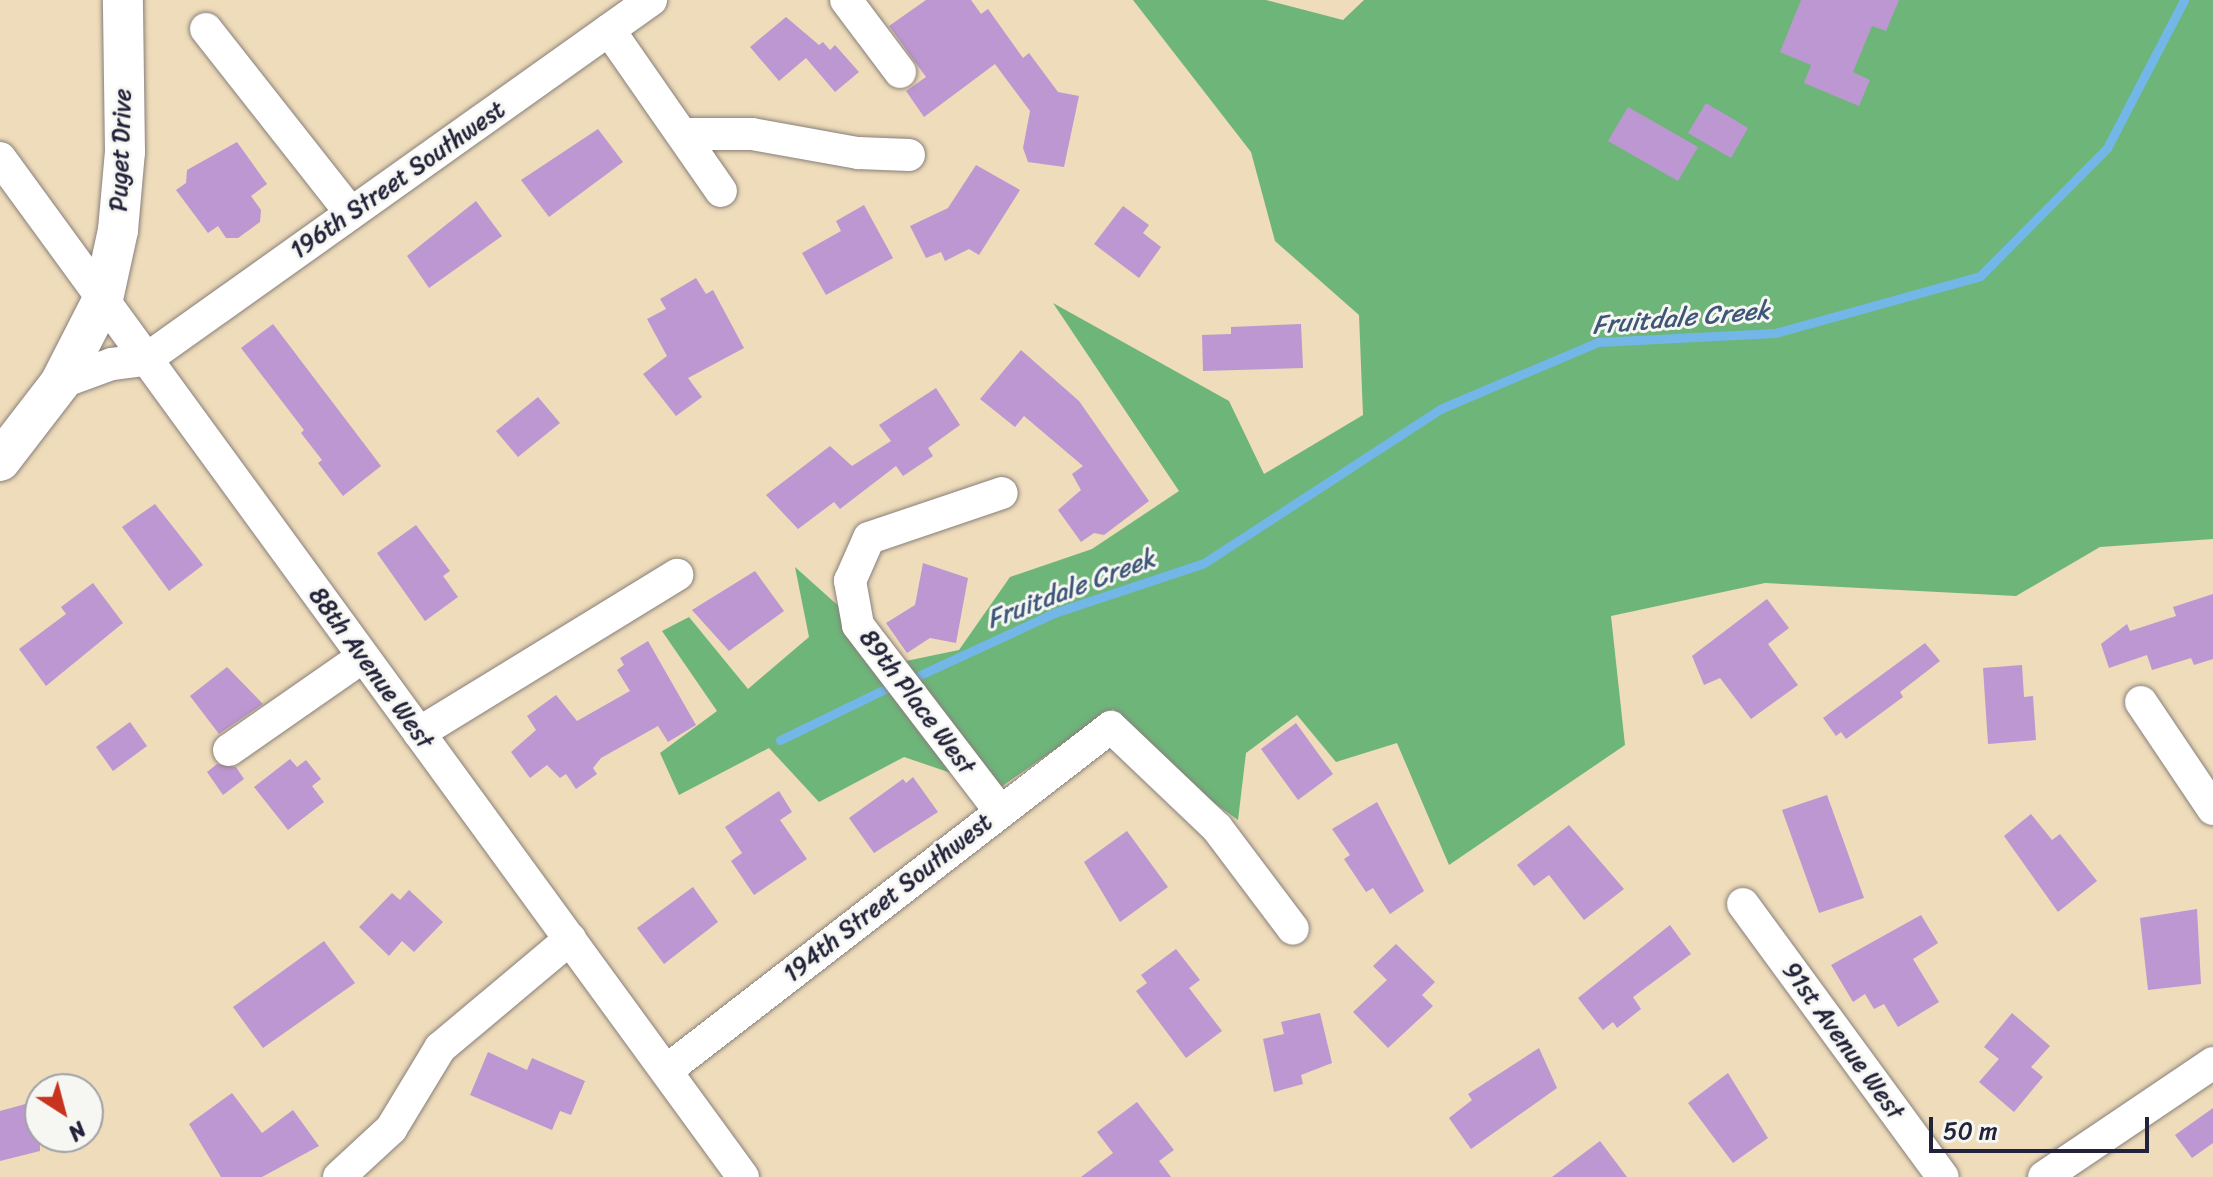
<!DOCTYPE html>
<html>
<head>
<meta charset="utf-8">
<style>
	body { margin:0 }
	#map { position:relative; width:2213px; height:1177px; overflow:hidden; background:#eedcba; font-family:Sriracha,sans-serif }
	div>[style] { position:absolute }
	.forest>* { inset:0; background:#6eb57a }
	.stream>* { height:9px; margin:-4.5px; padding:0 4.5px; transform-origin:4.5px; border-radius:4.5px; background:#73b7e9 }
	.building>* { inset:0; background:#bd97d1 }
	.roads { filter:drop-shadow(0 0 2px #887f7a) drop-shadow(0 0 2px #887f7a) }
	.minor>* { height:32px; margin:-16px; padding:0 16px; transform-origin:16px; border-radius:16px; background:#fff }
	.major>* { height:40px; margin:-20px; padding:0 20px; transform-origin:20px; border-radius:20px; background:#fff }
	span { translate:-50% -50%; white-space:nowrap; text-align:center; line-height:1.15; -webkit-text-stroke:6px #f6f6f2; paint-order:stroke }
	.street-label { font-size:24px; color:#22223b }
	.water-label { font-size:26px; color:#3e5678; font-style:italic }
	.north { position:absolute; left:24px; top:1073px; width:80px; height:80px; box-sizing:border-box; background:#f6f6f2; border:2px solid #a1a1a9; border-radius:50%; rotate:144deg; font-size:22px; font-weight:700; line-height:32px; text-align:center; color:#22223b }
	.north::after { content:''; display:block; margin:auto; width:28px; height:36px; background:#c8321e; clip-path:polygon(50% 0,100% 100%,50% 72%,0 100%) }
	.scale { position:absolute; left:1929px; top:1117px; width:220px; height:36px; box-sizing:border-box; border:4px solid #22223b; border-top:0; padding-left:10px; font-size:24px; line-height:28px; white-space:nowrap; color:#22223b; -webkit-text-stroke:6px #f6f6f2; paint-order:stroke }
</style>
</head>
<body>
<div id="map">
	<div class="forest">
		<i style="clip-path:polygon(1133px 0,1266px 0,1343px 20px,1364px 0,2213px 0,2213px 539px,2100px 547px,2016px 596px,1765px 583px,1611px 616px,1625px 745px,1449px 865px,1397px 743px,1336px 762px,1297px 715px,1246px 753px,1238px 820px,1189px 785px,1113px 709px,998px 789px,904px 757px,819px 802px,769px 748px,679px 795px,660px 753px,717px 711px,662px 631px,689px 617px,748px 689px,809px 637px,795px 567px,901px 662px,959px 650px,1010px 577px,1092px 549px,1179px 491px,1053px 303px,1229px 401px,1264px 474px,1363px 415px,1359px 315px,1275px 241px,1251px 152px)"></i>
	</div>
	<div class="stream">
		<i style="left:920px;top:675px;width:148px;rotate:-24.8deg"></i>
		<i style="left:1054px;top:613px;width:158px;rotate:-18.4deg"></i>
		<i style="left:1204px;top:563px;width:282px;rotate:-33.1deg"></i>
		<i style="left:1440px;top:409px;width:172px;rotate:-23deg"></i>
		<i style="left:1598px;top:342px;width:177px;rotate:-2.9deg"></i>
		<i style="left:1775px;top:333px;width:213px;rotate:-15.5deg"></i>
		<i style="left:1980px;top:276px;width:180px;rotate:-45.2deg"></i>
		<i style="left:2107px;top:148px;width:167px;rotate:-62.5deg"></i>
		<i style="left:780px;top:740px;width:119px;rotate:-25.9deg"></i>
	</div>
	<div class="building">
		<i style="clip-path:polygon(926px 0,971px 0,981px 14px,988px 9px,1023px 58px,1029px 53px,1058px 92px,1079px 96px,1064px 167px,1028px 162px,1023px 148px,1030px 111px,995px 64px,924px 117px,906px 91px,926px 77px,889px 26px)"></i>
		<i style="clip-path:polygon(1801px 0,1899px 0,1886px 31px,1872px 26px,1853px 72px,1870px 80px,1859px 106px,1804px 83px,1811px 65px,1780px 52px)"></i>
		<i style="clip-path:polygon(786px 17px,819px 45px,823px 42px,830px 50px,835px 45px,859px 72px,835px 92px,806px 58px,779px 81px,750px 47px)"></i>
		<i style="clip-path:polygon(1706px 103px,1748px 128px,1731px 158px,1688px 133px)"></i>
		<i style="clip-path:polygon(1628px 107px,1698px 147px,1678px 181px,1608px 141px)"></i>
		<i style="clip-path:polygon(598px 129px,623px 162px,549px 217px,521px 180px)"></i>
		<i style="clip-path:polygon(237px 142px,267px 184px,251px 196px,261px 210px,260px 222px,238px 238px,226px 238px,218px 226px,208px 233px,176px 190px,186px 183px,187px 170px)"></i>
		<i style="clip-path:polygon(976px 165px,1020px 190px,979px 255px,969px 249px,945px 261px,941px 252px,926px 258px,910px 226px,948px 208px)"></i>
		<i style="clip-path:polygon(476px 201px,502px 236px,429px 288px,407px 256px)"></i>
		<i style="clip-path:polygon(864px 205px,893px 258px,826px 295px,802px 253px,841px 231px,836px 221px)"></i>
		<i style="clip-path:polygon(1123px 206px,1149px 225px,1143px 233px,1161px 247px,1139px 278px,1094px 244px)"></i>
		<i style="clip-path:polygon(696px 278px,706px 294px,713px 290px,744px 348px,688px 378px,702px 397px,676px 416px,643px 374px,667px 356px,647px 319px,666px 309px,660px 299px)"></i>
		<i style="clip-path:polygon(273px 324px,381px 466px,343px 496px,318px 463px,322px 460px,301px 433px,304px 430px,241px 348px)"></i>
		<i style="clip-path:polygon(1301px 324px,1303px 368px,1203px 371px,1202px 335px,1231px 334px,1231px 327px)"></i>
		<i style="clip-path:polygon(1021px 350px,1079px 401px,1149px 501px,1104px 535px,1094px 533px,1081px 542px,1058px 510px,1081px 490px,1072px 474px,1083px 466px,1024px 416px,1015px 427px,980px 399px)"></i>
		<i style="clip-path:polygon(936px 388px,960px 425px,928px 448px,933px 456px,903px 476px,896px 466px,840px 509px,834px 502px,798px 529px,766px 495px,830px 446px,852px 466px,891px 441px,879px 425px)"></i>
		<i style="clip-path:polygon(538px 397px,560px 423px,518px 457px,496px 431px)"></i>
		<i style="clip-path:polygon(155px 504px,203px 565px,169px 591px,122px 527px)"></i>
		<i style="clip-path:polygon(416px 525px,450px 571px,443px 576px,458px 597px,425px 621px,377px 553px)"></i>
		<i style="clip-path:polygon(923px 563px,968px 578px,956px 643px,930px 638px,907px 653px,886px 623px,915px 605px)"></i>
		<i style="clip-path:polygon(755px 571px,784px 611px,729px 651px,692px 610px)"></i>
		<i style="clip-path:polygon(93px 583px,123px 623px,46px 686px,19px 649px,66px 614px,61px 607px)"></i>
		<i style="clip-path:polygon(2213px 594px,2213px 659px,2194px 665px,2191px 658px,2152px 670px,2147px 655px,2109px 668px,2101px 644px,2127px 624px,2130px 631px,2176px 616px,2173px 607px)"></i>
		<i style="clip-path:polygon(1767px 599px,1789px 628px,1768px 644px,1798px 685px,1751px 719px,1720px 678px,1704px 685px,1692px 656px)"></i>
		<i style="clip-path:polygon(648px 641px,696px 725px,668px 742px,658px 726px,601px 758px,593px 768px,597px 774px,576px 789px,566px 774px,560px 778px,547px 765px,530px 778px,511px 752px,536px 730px,527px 716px,556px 695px,577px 721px,630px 691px,617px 670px,624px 665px,620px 658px)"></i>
		<i style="clip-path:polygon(1925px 643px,1940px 661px,1900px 692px,1903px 697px,1846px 739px,1841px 732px,1836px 736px,1823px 718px)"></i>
		<i style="clip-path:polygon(2022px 665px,2024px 697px,2033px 696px,2036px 740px,1988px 744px,1983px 668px)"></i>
		<i style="clip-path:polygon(227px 667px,263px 704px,219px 734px,190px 696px)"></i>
		<i style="clip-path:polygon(130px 722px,147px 746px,113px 771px,96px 747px)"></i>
		<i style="clip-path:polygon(1296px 723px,1333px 774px,1298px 800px,1261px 749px)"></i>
		<i style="clip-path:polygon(290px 759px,297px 767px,306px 760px,321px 779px,312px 786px,324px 802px,288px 830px,254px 787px)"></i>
		<i style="clip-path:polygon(217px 764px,236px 767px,244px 779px,223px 795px,207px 772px)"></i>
		<i style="clip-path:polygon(913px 777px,938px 812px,874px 853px,849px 818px,903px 779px,906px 783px)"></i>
		<i style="clip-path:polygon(779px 791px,792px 812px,780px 820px,807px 859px,754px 895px,731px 861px,742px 853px,725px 827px)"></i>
		<i style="clip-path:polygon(1827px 795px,1864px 898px,1819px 913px,1782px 810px)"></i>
		<i style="clip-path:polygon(1377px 802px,1424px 891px,1390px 914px,1373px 888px,1366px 892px,1344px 859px,1350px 855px,1332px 829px)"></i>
		<i style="clip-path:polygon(2031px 814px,2052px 840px,2060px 834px,2097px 881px,2058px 912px,2004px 836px)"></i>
		<i style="clip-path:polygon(1569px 825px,1624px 889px,1584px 920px,1549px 875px,1534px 886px,1517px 865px)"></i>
		<i style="clip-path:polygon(1127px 831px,1168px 887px,1120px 922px,1084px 862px)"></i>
		<i style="clip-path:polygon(693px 887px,718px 922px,664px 964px,637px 928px)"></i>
		<i style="clip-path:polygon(409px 890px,443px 922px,414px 952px,402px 941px,389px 956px,359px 927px,392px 893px,400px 900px)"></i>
		<i style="clip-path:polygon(2197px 909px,2201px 984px,2148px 990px,2140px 918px)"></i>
		<i style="clip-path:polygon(1921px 915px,1938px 943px,1913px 959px,1939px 1002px,1898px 1027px,1884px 1004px,1874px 1009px,1865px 994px,1853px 1002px,1831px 965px)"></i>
		<i style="clip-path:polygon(1670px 925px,1691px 954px,1633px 997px,1641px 1009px,1617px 1028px,1613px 1022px,1603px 1030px,1578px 998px)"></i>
		<i style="clip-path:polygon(324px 941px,355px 983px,263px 1048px,233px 1007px)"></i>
		<i style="clip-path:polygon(1396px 944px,1435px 982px,1422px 995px,1433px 1006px,1388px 1048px,1353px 1012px,1387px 980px,1373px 966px)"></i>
		<i style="clip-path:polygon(1176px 949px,1200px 980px,1189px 988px,1222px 1031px,1186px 1058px,1136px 991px,1147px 983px,1141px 975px)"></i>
		<i style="clip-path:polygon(1320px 1013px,1332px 1063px,1301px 1075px,1303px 1084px,1274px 1092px,1263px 1039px,1284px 1034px,1281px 1022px)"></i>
		<i style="clip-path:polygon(2012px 1013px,2050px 1046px,2031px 1067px,2043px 1077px,2014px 1112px,1979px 1082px,1999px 1059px,1984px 1047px)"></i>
		<i style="clip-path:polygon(1539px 1048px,1557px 1088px,1471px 1149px,1449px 1118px,1472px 1100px,1468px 1094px)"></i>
		<i style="clip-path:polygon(488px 1052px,527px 1070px,532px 1058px,585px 1081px,571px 1115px,560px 1111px,552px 1130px,470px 1095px)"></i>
		<i style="clip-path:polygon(1728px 1073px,1768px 1138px,1733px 1163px,1688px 1103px)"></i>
		<i style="clip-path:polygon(232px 1093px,262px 1133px,293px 1110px,319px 1146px,262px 1177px,221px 1177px,189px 1124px)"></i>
		<i style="clip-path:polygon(40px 1100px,40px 1151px,0 1161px,0 1111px)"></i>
		<i style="clip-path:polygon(1137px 1102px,1174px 1150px,1159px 1161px,1171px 1177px,1081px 1177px,1113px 1153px,1097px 1132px)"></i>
		<i style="clip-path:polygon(2213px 1108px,2213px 1143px,2192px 1158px,2175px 1135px)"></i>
		<i style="clip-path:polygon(1600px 1141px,1627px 1177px,1552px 1177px)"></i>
	</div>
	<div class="roads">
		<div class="minor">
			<i style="left:846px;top:0;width:90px;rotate:53.1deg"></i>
			<i style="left:206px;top:29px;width:234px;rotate:51.8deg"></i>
			<i style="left:609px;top:30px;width:196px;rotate:55.2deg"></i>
			<i style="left:683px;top:134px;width:69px"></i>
			<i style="left:752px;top:134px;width:108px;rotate:10.2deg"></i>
			<i style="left:858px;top:153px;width:51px;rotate:2.2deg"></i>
			<i style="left:0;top:158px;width:1261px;rotate:53.9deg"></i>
			<i style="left:60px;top:383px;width:55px;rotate:-20.1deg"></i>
			<i style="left:112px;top:364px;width:33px;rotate:-7deg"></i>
			<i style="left:145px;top:360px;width:621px;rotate:-35.43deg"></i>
			<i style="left:2141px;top:702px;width:129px;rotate:56.1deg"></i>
			<i style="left:419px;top:733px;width:303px;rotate:-31.5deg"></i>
			<i style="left:229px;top:750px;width:163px;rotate:-34.8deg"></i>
			<i style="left:1000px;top:811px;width:234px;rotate:-127.4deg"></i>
			<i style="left:858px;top:625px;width:45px;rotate:-100.3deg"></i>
			<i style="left:850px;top:581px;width:47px;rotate:-66.2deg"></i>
			<i style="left:869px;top:538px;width:140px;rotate:-18.7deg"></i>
			<i style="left:1743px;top:904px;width:338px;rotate:53.8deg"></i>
			<i style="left:667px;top:1070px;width:561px;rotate:-37.69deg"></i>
			<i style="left:1111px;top:727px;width:146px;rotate:43.6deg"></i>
			<i style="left:1217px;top:828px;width:126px;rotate:53deg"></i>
			<i style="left:339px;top:1177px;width:71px;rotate:-42.7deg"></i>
			<i style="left:391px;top:1129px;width:95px;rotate:-58.8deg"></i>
			<i style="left:440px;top:1048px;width:170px;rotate:-40deg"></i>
			<i style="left:2044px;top:1177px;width:204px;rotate:-34deg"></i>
		</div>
		<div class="major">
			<i style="left:0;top:461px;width:98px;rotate:-52.4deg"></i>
			<i style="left:60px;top:383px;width:94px;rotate:-62.9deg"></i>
			<i style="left:103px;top:299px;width:71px;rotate:-77.7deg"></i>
			<i style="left:118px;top:230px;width:78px;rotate:-84.9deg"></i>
			<i style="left:125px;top:152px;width:152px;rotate:-90.8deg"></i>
		</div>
	</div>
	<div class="street-label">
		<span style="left:121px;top:150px;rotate:-88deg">Puget Drive</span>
		<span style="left:398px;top:180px;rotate:-35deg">196th Street Southwest</span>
		<span style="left:371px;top:668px;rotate:54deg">88th Avenue West</span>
		<span style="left:917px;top:702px;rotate:53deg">89th Place West</span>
		<span style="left:888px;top:898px;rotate:-38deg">194th Street Southwest</span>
		<span style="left:1843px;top:1041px;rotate:54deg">91st Avenue West</span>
	</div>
	<div class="water-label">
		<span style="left:1681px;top:318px;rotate:-5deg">Fruitdale Creek</span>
		<span style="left:1071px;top:589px;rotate:-21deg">Fruitdale Creek</span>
	</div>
	<div class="north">N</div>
	<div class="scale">50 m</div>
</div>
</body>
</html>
